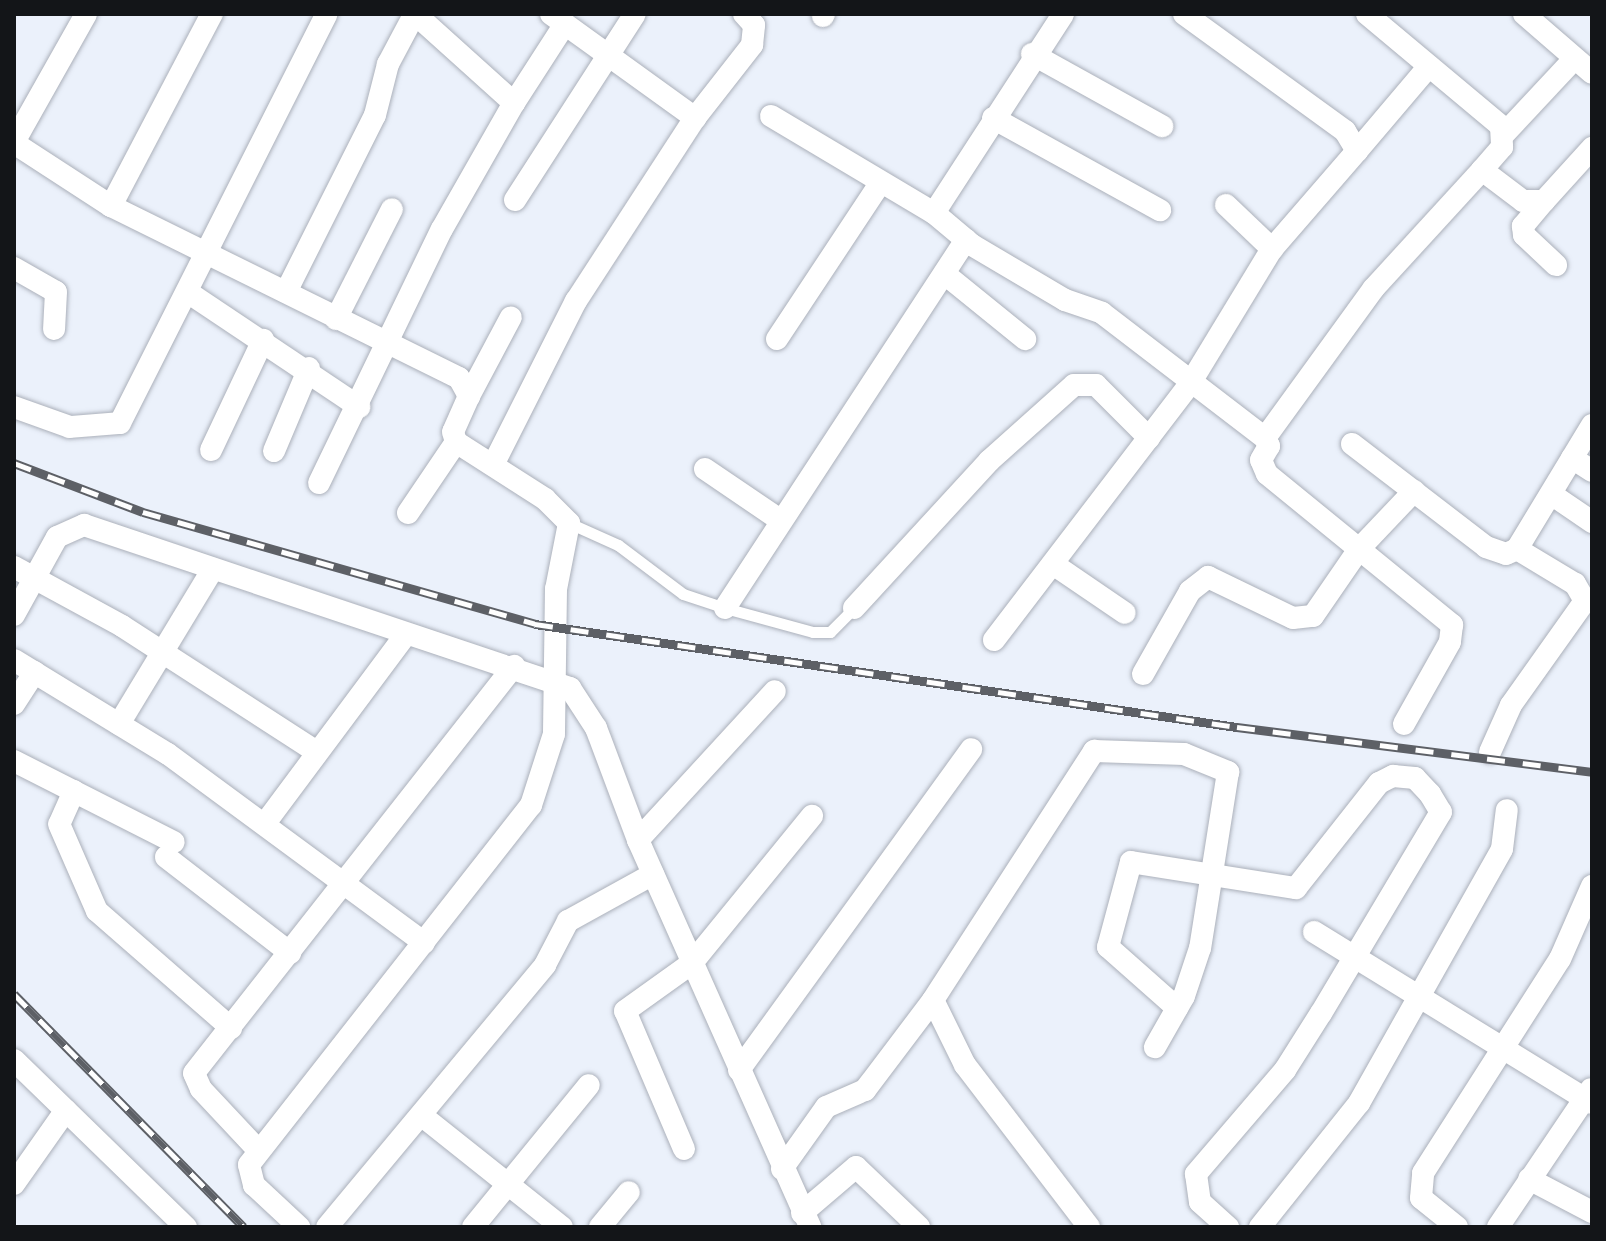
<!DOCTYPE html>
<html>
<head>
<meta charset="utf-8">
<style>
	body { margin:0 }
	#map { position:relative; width:1606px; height:1241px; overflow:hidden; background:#ebf1fb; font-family:"Work Sans",sans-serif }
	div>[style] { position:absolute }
	.roads { filter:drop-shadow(0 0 2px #abb0ba) drop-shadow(0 0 2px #abb0ba) }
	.service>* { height:11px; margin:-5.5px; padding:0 5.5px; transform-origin:5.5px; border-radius:5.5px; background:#fff }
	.minor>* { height:22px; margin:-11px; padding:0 11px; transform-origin:11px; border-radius:11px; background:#fff }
	.rail>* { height:9px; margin-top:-4.5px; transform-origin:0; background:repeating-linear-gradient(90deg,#fefefe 0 18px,#5d6066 0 36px); box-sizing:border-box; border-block:2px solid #5d6066 }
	span { translate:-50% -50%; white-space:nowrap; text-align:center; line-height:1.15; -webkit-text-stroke:7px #fefefe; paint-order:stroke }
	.frame { position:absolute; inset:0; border:16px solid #131518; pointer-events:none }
</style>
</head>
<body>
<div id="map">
	<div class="roads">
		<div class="service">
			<i style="left:569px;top:523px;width:54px;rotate:24.2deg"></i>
			<i style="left:618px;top:545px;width:81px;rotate:37deg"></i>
			<i style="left:683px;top:594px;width:44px;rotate:18.4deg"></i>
			<i style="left:725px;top:608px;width:91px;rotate:15.3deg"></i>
			<i style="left:813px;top:632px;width:17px"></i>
			<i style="left:830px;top:632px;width:34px;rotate:-45deg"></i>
		</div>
		<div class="minor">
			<i style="left:551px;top:14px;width:178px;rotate:35.8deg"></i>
			<i style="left:1367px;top:14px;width:175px;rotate:39.9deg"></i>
			<i style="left:1501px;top:126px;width:21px;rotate:87deg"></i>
			<i style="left:1502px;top:147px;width:30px;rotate:131deg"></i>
			<i style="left:1482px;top:170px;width:51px;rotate:37.1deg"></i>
			<i style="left:1523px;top:201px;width:21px"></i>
			<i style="left:1544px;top:201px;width:72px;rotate:-47.8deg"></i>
			<i style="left:1524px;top:14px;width:90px;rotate:40.9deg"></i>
			<i style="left:823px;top:16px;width:2px;rotate:-63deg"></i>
			<i style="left:1032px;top:54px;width:149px;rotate:29deg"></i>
			<i style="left:514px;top:103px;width:94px;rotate:-57.2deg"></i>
			<i style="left:771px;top:116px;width:190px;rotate:30.8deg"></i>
			<i style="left:934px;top:213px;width:50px;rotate:40.1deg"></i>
			<i style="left:972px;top:245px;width:108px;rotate:30.6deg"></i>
			<i style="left:1065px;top:300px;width:39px;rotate:19deg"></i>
			<i style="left:1102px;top:313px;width:205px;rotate:37.5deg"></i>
			<i style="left:1265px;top:438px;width:9px;rotate:63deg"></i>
			<i style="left:1269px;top:446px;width:16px;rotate:120deg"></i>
			<i style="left:1261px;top:460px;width:15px;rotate:67deg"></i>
			<i style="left:1267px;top:474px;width:239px;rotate:39.2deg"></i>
			<i style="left:1452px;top:625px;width:17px;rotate:97deg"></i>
			<i style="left:1450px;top:642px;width:94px;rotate:119.3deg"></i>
			<i style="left:993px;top:118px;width:191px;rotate:28.9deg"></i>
			<i style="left:1505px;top:133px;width:101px;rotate:-47deg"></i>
			<i style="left:14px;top:142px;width:147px;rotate:-60.6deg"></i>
			<i style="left:14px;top:143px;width:116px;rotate:33deg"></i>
			<i style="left:111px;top:206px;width:388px;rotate:26.3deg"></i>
			<i style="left:459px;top:378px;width:21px;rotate:61deg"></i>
			<i style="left:469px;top:396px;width:39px;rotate:114deg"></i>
			<i style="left:453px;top:432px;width:10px;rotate:73deg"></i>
			<i style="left:456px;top:442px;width:106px;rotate:32.6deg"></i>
			<i style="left:545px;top:499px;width:34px;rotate:45deg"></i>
			<i style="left:569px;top:523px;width:67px;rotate:101.1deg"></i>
			<i style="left:556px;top:589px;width:145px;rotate:90.8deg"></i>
			<i style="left:554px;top:734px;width:75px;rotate:107.9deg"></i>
			<i style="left:531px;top:805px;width:457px;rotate:128.1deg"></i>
			<i style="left:249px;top:1165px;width:21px;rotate:76deg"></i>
			<i style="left:254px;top:1185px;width:62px;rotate:43deg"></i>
			<i style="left:1357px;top:151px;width:111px;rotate:-49.7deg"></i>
			<i style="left:515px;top:200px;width:221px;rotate:-57.2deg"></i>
			<i style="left:1544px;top:201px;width:33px;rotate:130deg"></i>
			<i style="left:1523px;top:226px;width:9px;rotate:84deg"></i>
			<i style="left:1524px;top:235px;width:44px;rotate:43.2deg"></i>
			<i style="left:1226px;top:205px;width:64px;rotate:43.7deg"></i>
			<i style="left:111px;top:206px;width:217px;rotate:-62.3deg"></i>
			<i style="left:934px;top:213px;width:237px;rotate:-57deg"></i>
			<i style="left:14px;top:268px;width:48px;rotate:29.7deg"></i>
			<i style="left:56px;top:292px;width:37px;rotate:93deg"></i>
			<i style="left:946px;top:275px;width:102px;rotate:39deg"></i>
			<i style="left:286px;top:292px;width:198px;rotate:-63.3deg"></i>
			<i style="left:375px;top:115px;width:53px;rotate:-75.7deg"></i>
			<i style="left:388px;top:64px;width:55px;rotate:-62deg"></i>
			<i style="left:189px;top:293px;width:205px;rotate:33.8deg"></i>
			<i style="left:336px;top:319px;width:123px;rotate:-63deg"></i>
			<i style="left:777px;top:339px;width:188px;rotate:-56.5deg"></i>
			<i style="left:469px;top:396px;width:89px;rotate:-62deg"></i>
			<i style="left:14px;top:407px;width:59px;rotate:19.7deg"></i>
			<i style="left:70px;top:427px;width:50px;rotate:-4.6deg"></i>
			<i style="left:120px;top:423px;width:458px;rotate:-63.2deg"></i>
			<i style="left:1265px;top:438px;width:185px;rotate:-54deg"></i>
			<i style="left:1374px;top:288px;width:160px;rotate:-47.5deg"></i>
			<i style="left:1352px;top:444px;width:169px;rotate:37.5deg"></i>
			<i style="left:1486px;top:547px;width:21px;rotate:19deg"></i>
			<i style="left:1506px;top:554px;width:12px;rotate:-24deg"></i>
			<i style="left:1517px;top:549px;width:145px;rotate:-58.8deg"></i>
			<i style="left:211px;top:450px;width:122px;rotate:-64.7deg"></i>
			<i style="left:274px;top:451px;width:90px;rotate:-67.1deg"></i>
			<i style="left:1572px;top:458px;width:24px;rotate:33deg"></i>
			<i style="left:493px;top:465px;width:184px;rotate:-63.2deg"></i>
			<i style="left:576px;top:301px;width:218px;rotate:-57deg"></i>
			<i style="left:695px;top:118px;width:93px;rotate:-52deg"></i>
			<i style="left:752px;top:45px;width:20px;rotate:-84deg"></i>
			<i style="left:754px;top:25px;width:15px;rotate:-132deg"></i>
			<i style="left:705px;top:469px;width:91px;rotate:34.2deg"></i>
			<i style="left:319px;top:483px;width:282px;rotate:-64.2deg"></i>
			<i style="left:442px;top:229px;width:145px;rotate:-60.3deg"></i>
			<i style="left:514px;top:103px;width:133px;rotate:-138deg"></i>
			<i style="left:1551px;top:494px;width:50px;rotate:34.3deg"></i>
			<i style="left:408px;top:513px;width:86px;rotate:-55.9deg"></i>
			<i style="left:1056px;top:566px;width:83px;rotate:34.3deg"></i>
			<i style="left:14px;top:567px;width:123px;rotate:28.6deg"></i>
			<i style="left:122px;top:626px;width:232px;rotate:32.9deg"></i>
			<i style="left:725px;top:608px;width:440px;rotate:-56.8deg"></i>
			<i style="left:854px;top:608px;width:200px;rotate:-47.4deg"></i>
			<i style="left:989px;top:461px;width:114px;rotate:-41.8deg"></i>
			<i style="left:1074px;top:385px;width:22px"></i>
			<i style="left:1096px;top:385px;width:75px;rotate:45deg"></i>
			<i style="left:14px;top:615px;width:89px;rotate:-61.1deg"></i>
			<i style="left:57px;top:537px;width:30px;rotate:-24deg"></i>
			<i style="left:84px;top:525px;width:513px;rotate:18.54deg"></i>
			<i style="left:570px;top:688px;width:48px;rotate:57deg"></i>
			<i style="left:596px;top:728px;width:120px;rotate:69.4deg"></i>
			<i style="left:638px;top:840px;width:424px;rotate:66deg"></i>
			<i style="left:994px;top:640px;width:325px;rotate:-52.6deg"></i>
			<i style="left:1191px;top:382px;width:156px;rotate:-58.7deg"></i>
			<i style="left:1272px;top:249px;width:130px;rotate:-49.1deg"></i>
			<i style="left:1357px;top:151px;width:23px;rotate:-121deg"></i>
			<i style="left:1345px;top:131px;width:199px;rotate:-144deg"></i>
			<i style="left:14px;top:660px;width:180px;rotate:31.4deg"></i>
			<i style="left:168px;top:754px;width:318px;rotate:36.4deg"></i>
			<i style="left:1143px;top:674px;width:95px;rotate:-60.5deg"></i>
			<i style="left:1190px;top:591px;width:23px;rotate:-38deg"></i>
			<i style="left:1208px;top:577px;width:94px;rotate:25.8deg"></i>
			<i style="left:1293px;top:618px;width:20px;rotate:-6deg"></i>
			<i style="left:1313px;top:616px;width:81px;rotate:-55.5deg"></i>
			<i style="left:1359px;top:549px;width:80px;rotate:-46.5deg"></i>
			<i style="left:14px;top:704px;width:38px;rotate:-57deg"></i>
			<i style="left:119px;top:724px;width:181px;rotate:-58.8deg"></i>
			<i style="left:1490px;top:752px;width:51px;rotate:-65.9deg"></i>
			<i style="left:1511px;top:705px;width:128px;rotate:-54.6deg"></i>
			<i style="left:1585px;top:601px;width:20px;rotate:-120deg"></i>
			<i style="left:1575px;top:584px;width:68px;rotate:-148.9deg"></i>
			<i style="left:14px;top:761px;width:179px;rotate:26.9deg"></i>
			<i style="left:74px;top:791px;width:36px;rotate:114deg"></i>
			<i style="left:59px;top:824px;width:95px;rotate:66.4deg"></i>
			<i style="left:97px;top:911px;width:178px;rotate:41.1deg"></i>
			<i style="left:266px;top:822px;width:234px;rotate:-53.3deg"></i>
			<i style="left:638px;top:840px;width:202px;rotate:-47.4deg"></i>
			<i style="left:166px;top:857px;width:157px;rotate:37.7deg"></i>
			<i style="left:1314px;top:932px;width:326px;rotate:31.6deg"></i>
			<i style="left:1177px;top:1008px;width:92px;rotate:-138.5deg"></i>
			<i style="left:1108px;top:947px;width:88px;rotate:-74.9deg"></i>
			<i style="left:1131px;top:862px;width:167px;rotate:9deg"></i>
			<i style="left:1296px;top:888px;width:134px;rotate:-51.7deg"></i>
			<i style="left:1379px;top:783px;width:16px;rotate:-27deg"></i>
			<i style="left:1393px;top:776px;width:22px;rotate:5deg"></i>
			<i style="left:1415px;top:778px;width:22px;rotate:47deg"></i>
			<i style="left:1430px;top:794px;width:21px;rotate:59deg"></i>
			<i style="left:1441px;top:812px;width:234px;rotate:120.8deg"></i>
			<i style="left:1321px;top:1013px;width:67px;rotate:122.3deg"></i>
			<i style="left:1285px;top:1070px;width:137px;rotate:130.6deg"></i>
			<i style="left:1196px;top:1174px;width:28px;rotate:82deg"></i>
			<i style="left:1200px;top:1202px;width:38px;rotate:42deg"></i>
			<i style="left:14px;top:1060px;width:240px;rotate:44.2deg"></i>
			<i style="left:739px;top:1070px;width:396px;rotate:-54.1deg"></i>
			<i style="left:421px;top:1115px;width:180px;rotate:38.5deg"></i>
			<i style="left:684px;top:1149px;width:150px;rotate:-113.1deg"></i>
			<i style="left:625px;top:1011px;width:82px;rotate:-35.6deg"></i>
			<i style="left:692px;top:963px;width:190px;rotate:-50.8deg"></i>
			<i style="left:259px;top:1151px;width:85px;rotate:-133.1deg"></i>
			<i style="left:201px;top:1089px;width:17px;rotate:-114deg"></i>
			<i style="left:194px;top:1073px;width:518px;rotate:-51.82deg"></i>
			<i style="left:782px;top:1169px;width:76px;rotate:-54.6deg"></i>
			<i style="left:826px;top:1107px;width:43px;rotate:-23.6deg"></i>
			<i style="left:865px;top:1090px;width:113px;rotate:-52.9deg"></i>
			<i style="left:1529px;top:1179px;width:71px;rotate:27.6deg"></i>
			<i style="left:14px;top:1184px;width:90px;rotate:-54.9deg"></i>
			<i style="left:802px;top:1213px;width:71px;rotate:-40.4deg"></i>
			<i style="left:856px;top:1167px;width:87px;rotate:43.6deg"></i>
			<i style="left:327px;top:1227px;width:341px;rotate:-50.2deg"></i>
			<i style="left:545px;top:965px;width:50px;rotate:-62.4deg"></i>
			<i style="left:568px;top:921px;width:97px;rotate:-28.9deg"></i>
			<i style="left:473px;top:1227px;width:183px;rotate:-50.8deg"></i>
			<i style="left:600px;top:1227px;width:45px;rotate:-50.4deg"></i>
			<i style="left:1089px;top:1227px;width:204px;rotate:-127.4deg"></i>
			<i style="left:965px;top:1065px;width:72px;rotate:-116.2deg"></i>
			<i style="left:933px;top:1000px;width:297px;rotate:-57.1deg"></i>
			<i style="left:1094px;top:751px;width:90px;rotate:1.9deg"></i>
			<i style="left:1184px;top:754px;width:48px;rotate:22.2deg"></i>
			<i style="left:1228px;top:772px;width:178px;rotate:99deg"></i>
			<i style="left:1200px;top:948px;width:51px;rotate:108.4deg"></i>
			<i style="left:1184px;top:996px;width:59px;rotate:119.6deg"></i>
			<i style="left:1260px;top:1227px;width:159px;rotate:-51.4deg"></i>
			<i style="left:1359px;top:1103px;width:291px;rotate:-60.6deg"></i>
			<i style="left:1502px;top:849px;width:39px;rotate:-83deg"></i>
			<i style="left:1457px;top:1227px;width:46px;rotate:-141.1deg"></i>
			<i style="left:1421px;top:1198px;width:25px;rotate:-85deg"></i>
			<i style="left:1423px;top:1173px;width:254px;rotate:-57.4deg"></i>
			<i style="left:1560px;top:959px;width:80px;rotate:-66.3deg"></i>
			<i style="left:1498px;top:1227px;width:166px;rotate:-56deg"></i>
		</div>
	</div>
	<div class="rail">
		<i style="left:14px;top:463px;width:138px;rotate:20.8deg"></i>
		<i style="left:143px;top:512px;width:408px;rotate:15.9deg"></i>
		<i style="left:535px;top:624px;width:710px;rotate:8.35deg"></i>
		<i style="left:1237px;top:727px;width:358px;rotate:7.2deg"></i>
		<i style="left:14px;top:994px;width:327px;rotate:45.4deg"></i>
	</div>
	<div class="frame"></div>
</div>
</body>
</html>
